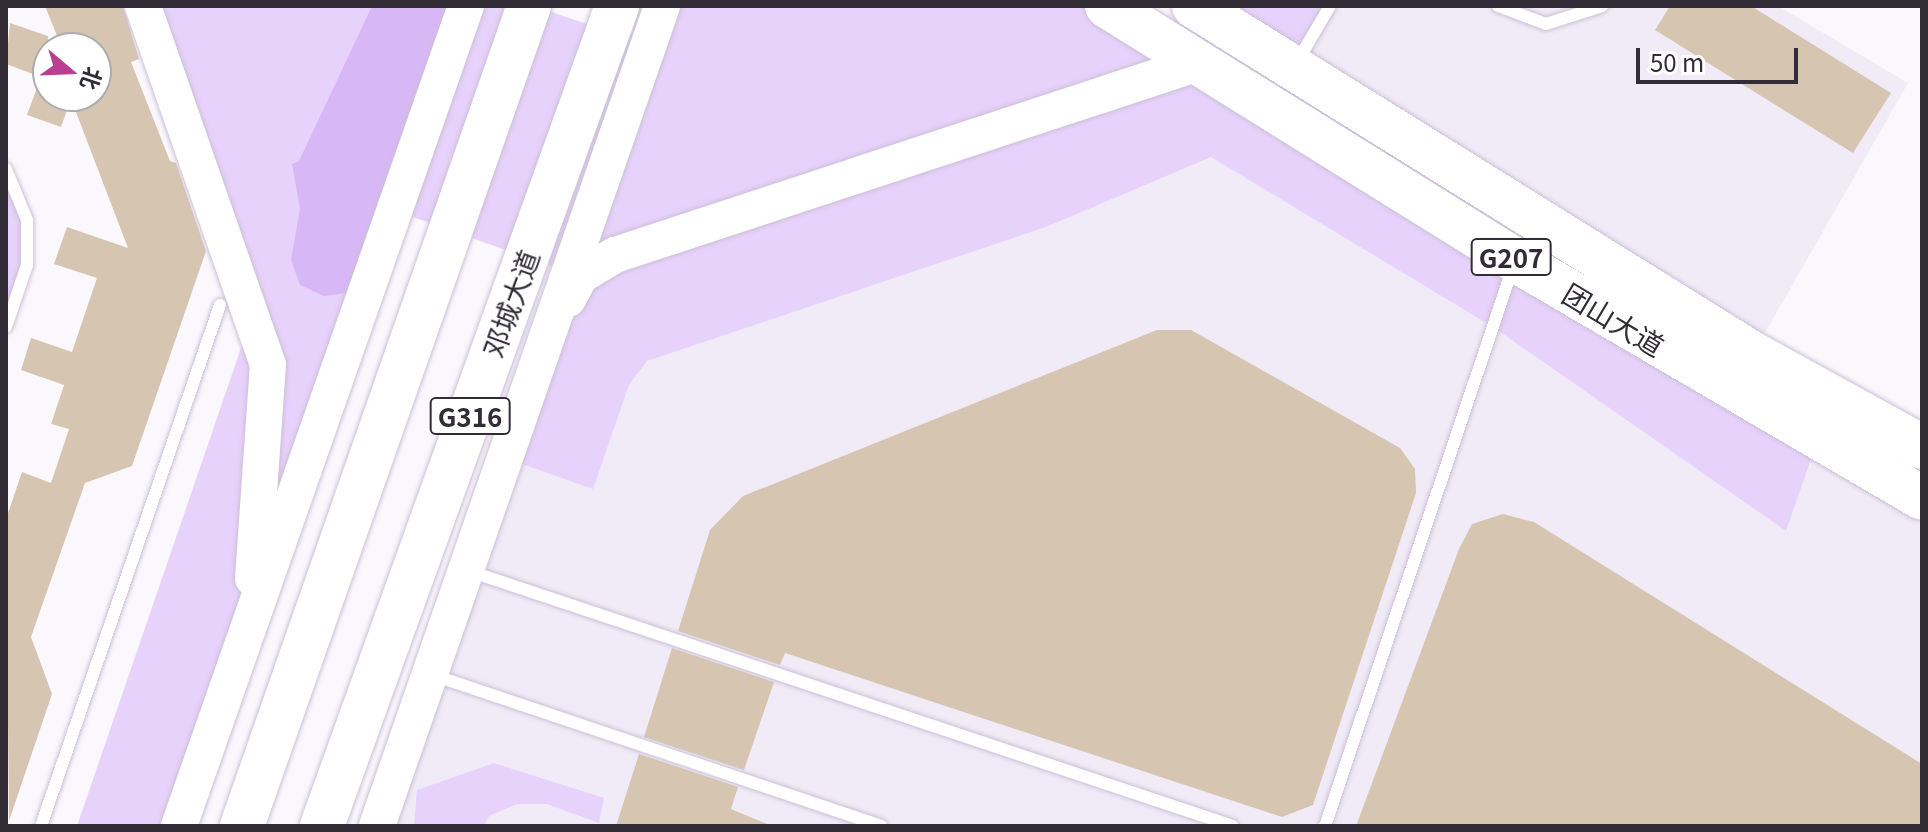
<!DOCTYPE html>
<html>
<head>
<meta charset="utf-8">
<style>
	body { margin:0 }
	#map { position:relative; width:1928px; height:832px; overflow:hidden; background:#faf8fd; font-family:Georgia,"Noto Sans SC",serif }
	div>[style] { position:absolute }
	.built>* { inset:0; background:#f1ebf7 }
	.green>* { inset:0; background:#e7d2fc }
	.forest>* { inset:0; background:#d8b7f6 }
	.building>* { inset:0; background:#d6c6b1 }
	.roads { filter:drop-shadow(0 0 2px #ccc0d7) drop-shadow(0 0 2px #ccc0d7) }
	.lane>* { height:12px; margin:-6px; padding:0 6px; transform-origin:6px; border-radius:6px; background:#fff }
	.secondary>* { height:36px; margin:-18px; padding:0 18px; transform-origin:18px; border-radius:18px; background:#fff }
	.highway>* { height:44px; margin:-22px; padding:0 22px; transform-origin:22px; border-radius:22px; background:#fff }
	span { translate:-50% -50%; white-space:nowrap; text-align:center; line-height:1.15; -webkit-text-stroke:6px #fff; paint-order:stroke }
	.shield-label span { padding:2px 6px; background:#fff; border:2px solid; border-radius:6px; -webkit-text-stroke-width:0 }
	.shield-label { font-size:26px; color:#312c35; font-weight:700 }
	.street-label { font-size:28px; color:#312c35 }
	.frame { position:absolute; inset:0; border:8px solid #312c35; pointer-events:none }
	.north { position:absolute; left:32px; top:32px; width:80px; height:80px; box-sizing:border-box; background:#fff; border:2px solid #adabae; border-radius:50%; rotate:109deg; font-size:22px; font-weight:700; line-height:32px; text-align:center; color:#312c35 }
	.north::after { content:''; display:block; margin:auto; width:28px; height:36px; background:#ba3f91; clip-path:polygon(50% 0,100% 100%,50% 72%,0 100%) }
	.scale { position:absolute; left:1636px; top:48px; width:162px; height:36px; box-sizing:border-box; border:4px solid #312c35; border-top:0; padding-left:10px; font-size:24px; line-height:28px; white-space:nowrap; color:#312c35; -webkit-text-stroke:6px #fff; paint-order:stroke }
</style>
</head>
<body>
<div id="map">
	<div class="built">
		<i style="clip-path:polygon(1239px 6px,1778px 6px,1908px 83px,1753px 354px)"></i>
		<i style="clip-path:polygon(1202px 62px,1922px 498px,1922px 826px,377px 826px,544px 342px)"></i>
	</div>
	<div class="green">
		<i style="clip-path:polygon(143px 6px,533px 6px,648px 44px,662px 6px,1107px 6px,1818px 439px,1786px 531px,1493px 327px,1211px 157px,1046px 227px,647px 361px,629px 385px,593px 489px,505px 458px,579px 276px,396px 211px,179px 826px,77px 826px,252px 316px)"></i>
		<i style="clip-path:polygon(1194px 6px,1330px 6px,1293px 68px)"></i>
		<i style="clip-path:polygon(6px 172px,27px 220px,27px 265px,6px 327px)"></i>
		<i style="clip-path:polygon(494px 763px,604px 798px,599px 823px,547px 804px,517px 804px,489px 816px,484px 826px,414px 826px,417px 790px)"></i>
	</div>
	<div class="forest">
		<i style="clip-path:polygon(372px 6px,449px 6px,347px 293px,324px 296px,300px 285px,291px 260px,300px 209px,292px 164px,299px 161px)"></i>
	</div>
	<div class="building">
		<i style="clip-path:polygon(45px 6px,123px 6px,139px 59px,131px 62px,170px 161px,176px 163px,206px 251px,132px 466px,85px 483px,31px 637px,52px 694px,9px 821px,6px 519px,22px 472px,51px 483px,69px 429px,51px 424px,64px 385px,21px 370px,31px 338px,72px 352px,97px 278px,54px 264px,67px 227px,128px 248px,71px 99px,61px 127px,27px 115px,41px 77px,6px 64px,10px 23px,48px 36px,48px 96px,96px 96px,96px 48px,62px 48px)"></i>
		<i style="clip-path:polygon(1670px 6px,1751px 6px,1891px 93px,1853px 153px,1655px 30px)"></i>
		<i style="clip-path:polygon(1157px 330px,1191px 330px,1400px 448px,1415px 469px,1416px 493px,1313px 805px,1282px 817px,785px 653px,780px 665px,678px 631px,710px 530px,743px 496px)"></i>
		<i style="clip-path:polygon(1503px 514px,1534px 522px,1922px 764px,1922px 826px,1356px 826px,1459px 549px,1472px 524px)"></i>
		<i style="clip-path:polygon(672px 648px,774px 682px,744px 770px,644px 737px)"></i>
		<i style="clip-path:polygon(639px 754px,738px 787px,731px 809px,772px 826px,616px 826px)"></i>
	</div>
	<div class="roads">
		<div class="lane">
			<i style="left:1498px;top:6px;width:51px;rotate:20.6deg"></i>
			<i style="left:1546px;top:24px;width:59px;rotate:-17.8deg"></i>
			<i style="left:1297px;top:62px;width:65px;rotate:-59.5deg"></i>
			<i style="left:6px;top:169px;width:55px;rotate:67.6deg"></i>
			<i style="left:27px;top:220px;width:45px;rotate:90deg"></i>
			<i style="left:27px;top:265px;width:65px;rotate:108.7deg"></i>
			<i style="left:469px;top:571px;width:805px;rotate:18.46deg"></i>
			<i style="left:433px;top:675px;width:473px;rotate:18.6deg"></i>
			<i style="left:41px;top:826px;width:551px;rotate:-71.04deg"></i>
			<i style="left:1325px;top:826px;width:590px;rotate:-71.41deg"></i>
		</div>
		<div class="secondary">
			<i style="left:143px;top:6px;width:379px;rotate:70.8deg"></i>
			<i style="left:268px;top:364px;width:215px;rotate:94deg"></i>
			<i style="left:568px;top:299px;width:26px;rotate:-62deg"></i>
			<i style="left:580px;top:276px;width:41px;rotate:-31deg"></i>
			<i style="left:615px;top:255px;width:618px;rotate:-18.2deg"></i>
			<i style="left:179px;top:826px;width:869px;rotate:-70.71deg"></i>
			<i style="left:377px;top:826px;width:868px;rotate:-70.83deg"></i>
		</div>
		<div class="highway">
			<i style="left:1107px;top:6px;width:481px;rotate:31.9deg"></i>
			<i style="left:1515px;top:260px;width:471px;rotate:30.3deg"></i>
			<i style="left:1194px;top:6px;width:658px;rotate:31.9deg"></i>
			<i style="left:1753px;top:354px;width:193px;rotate:28.8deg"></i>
			<i style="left:242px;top:826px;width:869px;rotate:-70.71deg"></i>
			<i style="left:322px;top:826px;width:871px;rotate:-70.21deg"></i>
		</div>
	</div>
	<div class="shield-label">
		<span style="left:1511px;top:257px">G207</span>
		<span style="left:470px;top:416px">G316</span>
	</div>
	<div class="street-label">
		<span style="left:510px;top:303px;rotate:-70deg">邓城大道</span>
		<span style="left:1614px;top:319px;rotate:31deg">团山大道</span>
	</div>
	<div class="frame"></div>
	<div class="north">北</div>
	<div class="scale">50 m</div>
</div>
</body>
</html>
